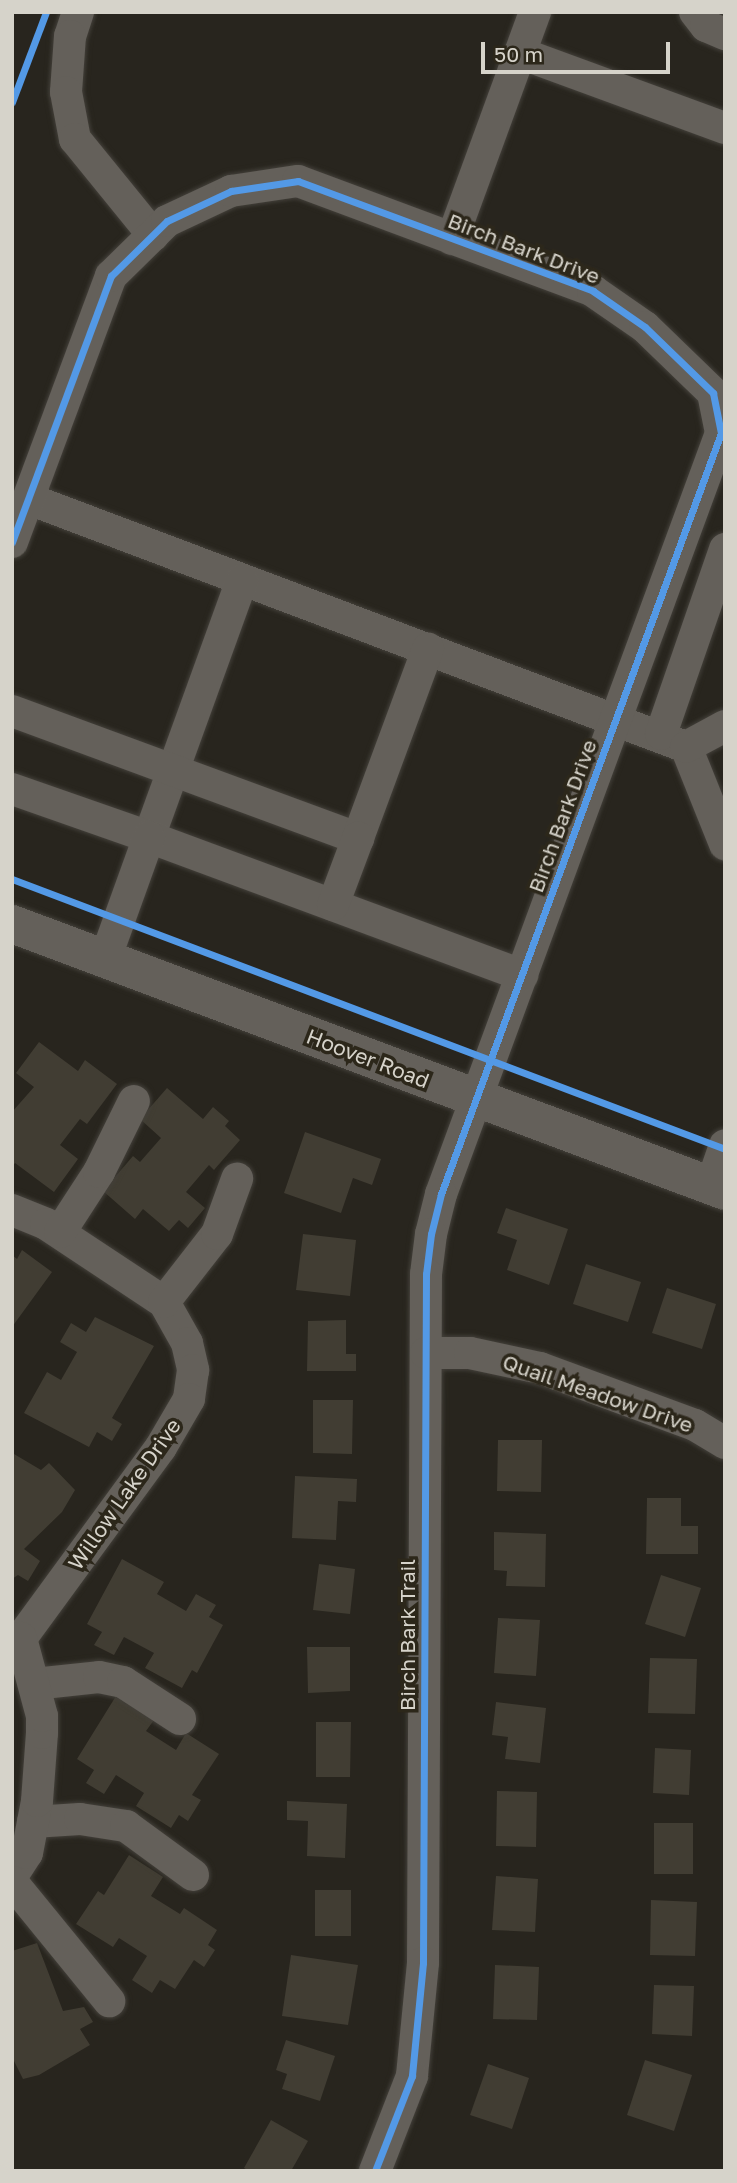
<!DOCTYPE html>
<html>
<head>
<meta charset="utf-8">
<style>
	body { margin:0 }
	#map { position:relative; width:737px; height:2183px; overflow:hidden; background:#28251e; font-family:"Golos Text",sans-serif }
	div>[style] { position:absolute }
	.building>* { inset:0; background:#413d33 }
	.roads { filter:drop-shadow(0 0 2px #43403a) drop-shadow(0 0 2px #43403a) }
	.minor>* { height:32px; margin:-16px; padding:0 16px; transform-origin:16px; border-radius:16px; background:#64605a }
	.major>* { height:38px; margin:-19px; padding:0 19px; transform-origin:19px; border-radius:19px; background:#64605a }
	.cycleway>* { height:7px; margin:-3.5px; padding:0 3.5px; transform-origin:3.5px; border-radius:3.5px; background:#5399e6 }
	span { translate:-50% -50%; white-space:nowrap; text-align:center; line-height:1.15; -webkit-text-stroke:7px #2c271a; paint-order:stroke }
	.street-label { font-size:21px; color:#d6d3ca }
	.frame { position:absolute; inset:0; border:14px solid #d6d3ca; pointer-events:none }
	.scale { position:absolute; left:481px; top:42px; width:189px; height:32px; box-sizing:border-box; border:4px solid #d6d3ca; border-top:0; padding-left:9px; font-size:21px; line-height:24px; white-space:nowrap; color:#d6d3ca; -webkit-text-stroke:5px #2c271a; paint-order:stroke }
</style>
</head>
<body>
<div id="map">
	<div class="building">
		<i style="clip-path:polygon(39px 1042px,78px 1071px,85px 1060px,117px 1084px,87px 1124px,80px 1119px,60px 1145px,78px 1159px,54px 1192px,15px 1163px,12px 1167px,12px 1112px,34px 1087px,16px 1073px)"></i>
		<i style="clip-path:polygon(167px 1088px,203px 1119px,213px 1107px,229px 1121px,225px 1126px,240px 1140px,214px 1170px,209px 1165px,186px 1192px,205px 1208px,188px 1228px,179px 1220px,169px 1231px,143px 1209px,135px 1219px,103px 1191px,133px 1156px,140px 1162px,161px 1138px,140px 1119px)"></i>
		<i style="clip-path:polygon(305px 1132px,381px 1159px,372px 1185px,353px 1178px,341px 1213px,284px 1193px)"></i>
		<i style="clip-path:polygon(506px 1208px,568px 1229px,549px 1285px,507px 1270px,517px 1240px,497px 1233px)"></i>
		<i style="clip-path:polygon(303px 1234px,356px 1240px,350px 1296px,296px 1290px)"></i>
		<i style="clip-path:polygon(22px 1250px,52px 1272px,12px 1327px,12px 1255px,17px 1259px)"></i>
		<i style="clip-path:polygon(586px 1264px,641px 1282px,628px 1322px,573px 1304px)"></i>
		<i style="clip-path:polygon(667px 1288px,716px 1304px,702px 1349px,652px 1333px)"></i>
		<i style="clip-path:polygon(95px 1317px,154px 1346px,112px 1418px,122px 1424px,112px 1441px,97px 1432px,89px 1447px,24px 1413px,47px 1372px,61px 1380px,77px 1352px,60px 1342px,71px 1323px,86px 1332px)"></i>
		<i style="clip-path:polygon(346px 1320px,346px 1354px,356px 1354px,356px 1371px,307px 1371px,308px 1321px)"></i>
		<i style="clip-path:polygon(313px 1400px,353px 1400px,352px 1454px,313px 1453px)"></i>
		<i style="clip-path:polygon(498px 1440px,542px 1440px,541px 1492px,497px 1491px)"></i>
		<i style="clip-path:polygon(14px 1454px,41px 1470px,49px 1463px,75px 1490px,62px 1512px,24px 1549px,40px 1561px,28px 1581px,18px 1575px,12px 1579px)"></i>
		<i style="clip-path:polygon(295px 1476px,357px 1479px,356px 1502px,338px 1501px,336px 1540px,292px 1538px)"></i>
		<i style="clip-path:polygon(647px 1498px,681px 1498px,681px 1526px,698px 1526px,698px 1554px,646px 1554px)"></i>
		<i style="clip-path:polygon(494px 1532px,546px 1534px,545px 1587px,506px 1586px,507px 1571px,494px 1570px)"></i>
		<i style="clip-path:polygon(122px 1559px,164px 1582px,157px 1594px,186px 1611px,196px 1594px,216px 1605px,209px 1617px,223px 1625px,197px 1673px,192px 1670px,182px 1688px,145px 1668px,154px 1653px,124px 1637px,114px 1655px,94px 1645px,102px 1632px,87px 1624px)"></i>
		<i style="clip-path:polygon(319px 1564px,355px 1569px,350px 1614px,313px 1610px)"></i>
		<i style="clip-path:polygon(661px 1575px,701px 1588px,685px 1637px,645px 1624px)"></i>
		<i style="clip-path:polygon(498px 1618px,540px 1620px,536px 1676px,494px 1673px)"></i>
		<i style="clip-path:polygon(307px 1647px,350px 1647px,350px 1691px,308px 1693px)"></i>
		<i style="clip-path:polygon(650px 1658px,697px 1659px,695px 1714px,648px 1713px)"></i>
		<i style="clip-path:polygon(116px 1696px,154px 1720px,146px 1731px,176px 1750px,186px 1733px,219px 1754px,192px 1795px,201px 1800px,188px 1821px,179px 1815px,171px 1828px,136px 1806px,144px 1793px,116px 1775px,104px 1794px,86px 1783px,94px 1770px,77px 1759px)"></i>
		<i style="clip-path:polygon(496px 1702px,546px 1708px,540px 1763px,505px 1759px,508px 1737px,492px 1735px)"></i>
		<i style="clip-path:polygon(316px 1722px,351px 1722px,350px 1777px,316px 1777px)"></i>
		<i style="clip-path:polygon(655px 1748px,691px 1750px,689px 1795px,653px 1793px)"></i>
		<i style="clip-path:polygon(497px 1791px,537px 1792px,536px 1847px,496px 1846px)"></i>
		<i style="clip-path:polygon(287px 1801px,347px 1804px,345px 1858px,307px 1856px,308px 1821px,287px 1820px)"></i>
		<i style="clip-path:polygon(654px 1823px,693px 1823px,693px 1874px,654px 1874px)"></i>
		<i style="clip-path:polygon(129px 1855px,163px 1877px,151px 1896px,180px 1914px,184px 1908px,217px 1930px,208px 1945px,215px 1950px,204px 1967px,194px 1960px,175px 1989px,160px 1980px,152px 1993px,132px 1980px,147px 1956px,119px 1938px,113px 1947px,76px 1924px,98px 1891px,104px 1895px)"></i>
		<i style="clip-path:polygon(496px 1876px,538px 1879px,535px 1932px,492px 1930px)"></i>
		<i style="clip-path:polygon(315px 1890px,351px 1890px,351px 1936px,315px 1936px)"></i>
		<i style="clip-path:polygon(651px 1900px,697px 1902px,695px 1956px,650px 1955px)"></i>
		<i style="clip-path:polygon(37px 1943px,63px 2011px,84px 2007px,93px 2022px,80px 2029px,90px 2045px,39px 2075px,23px 2079px,12px 2057px,12px 1951px)"></i>
		<i style="clip-path:polygon(291px 1955px,358px 1965px,348px 2025px,282px 2016px)"></i>
		<i style="clip-path:polygon(495px 1965px,539px 1967px,537px 2020px,493px 2019px)"></i>
		<i style="clip-path:polygon(654px 1985px,694px 1986px,692px 2036px,652px 2034px)"></i>
		<i style="clip-path:polygon(286px 2040px,335px 2056px,320px 2101px,282px 2089px,287px 2074px,276px 2070px)"></i>
		<i style="clip-path:polygon(645px 2060px,692px 2075px,674px 2131px,627px 2115px)"></i>
		<i style="clip-path:polygon(488px 2064px,529px 2078px,512px 2129px,470px 2115px)"></i>
		<i style="clip-path:polygon(271px 2120px,308px 2141px,291px 2171px,249px 2171px,244px 2168px)"></i>
	</div>
	<div class="roads">
		<div class="minor">
			<i style="left:78px;top:12px;width:25px;rotate:108deg"></i>
			<i style="left:70px;top:36px;width:56px;rotate:94.1deg"></i>
			<i style="left:66px;top:92px;width:48px;rotate:79.2deg"></i>
			<i style="left:75px;top:139px;width:124px;rotate:50.9deg"></i>
			<i style="left:695px;top:12px;width:18px;rotate:52deg"></i>
			<i style="left:706px;top:26px;width:21px;rotate:23deg"></i>
			<i style="left:520px;top:53px;width:218px;rotate:20.1deg"></i>
			<i style="left:452px;top:239px;width:242px;rotate:-69.9deg"></i>
			<i style="left:29px;top:499px;width:702px;rotate:20.68deg"></i>
			<i style="left:686px;top:747px;width:105px;rotate:68.1deg"></i>
			<i style="left:12px;top:542px;width:284px;rotate:-69.6deg"></i>
			<i style="left:111px;top:276px;width:78px;rotate:-44.5deg"></i>
			<i style="left:167px;top:221px;width:71px;rotate:-25.1deg"></i>
			<i style="left:231px;top:191px;width:68px;rotate:-8.5deg"></i>
			<i style="left:298px;top:181px;width:315px;rotate:20.4deg"></i>
			<i style="left:593px;top:291px;width:63px;rotate:34.7deg"></i>
			<i style="left:645px;top:327px;width:95px;rotate:44.1deg"></i>
			<i style="left:713px;top:393px;width:41px;rotate:78.7deg"></i>
			<i style="left:721px;top:433px;width:811px;rotate:110.2deg"></i>
			<i style="left:441px;top:1194px;width:41px;rotate:104deg"></i>
			<i style="left:431px;top:1234px;width:40px;rotate:97.1deg"></i>
			<i style="left:426px;top:1274px;width:689px;rotate:90.25deg"></i>
			<i style="left:423px;top:1963px;width:114px;rotate:95.6deg"></i>
			<i style="left:412px;top:2076px;width:102px;rotate:111.3deg"></i>
			<i style="left:242px;top:580px;width:273px;rotate:109.9deg"></i>
			<i style="left:149px;top:837px;width:398px;rotate:20.3deg"></i>
			<i style="left:12px;top:711px;width:369px;rotate:20.2deg"></i>
			<i style="left:358px;top:838px;width:202px;rotate:-69.7deg"></i>
			<i style="left:661px;top:734px;width:196px;rotate:-70.9deg"></i>
			<i style="left:686px;top:747px;width:44px;rotate:-28.3deg"></i>
			<i style="left:12px;top:789px;width:145px;rotate:19.3deg"></i>
			<i style="left:149px;top:837px;width:130px;rotate:109.8deg"></i>
			<i style="left:333px;top:905px;width:72px;rotate:-69.5deg"></i>
			<i style="left:711px;top:1186px;width:43px;rotate:-71.1deg"></i>
			<i style="left:12px;top:1210px;width:37px;rotate:22deg"></i>
			<i style="left:46px;top:1224px;width:141px;rotate:33.5deg"></i>
			<i style="left:164px;top:1302px;width:47px;rotate:60.7deg"></i>
			<i style="left:187px;top:1343px;width:28px;rotate:77deg"></i>
			<i style="left:193px;top:1370px;width:29px;rotate:98deg"></i>
			<i style="left:189px;top:1399px;width:56px;rotate:120.3deg"></i>
			<i style="left:161px;top:1447px;width:237px;rotate:126.2deg"></i>
			<i style="left:60px;top:1232px;width:72px;rotate:-57deg"></i>
			<i style="left:99px;top:1172px;width:79px;rotate:-63.8deg"></i>
			<i style="left:164px;top:1302px;width:86px;rotate:-52.1deg"></i>
			<i style="left:217px;top:1234px;width:59px;rotate:-70deg"></i>
			<i style="left:426px;top:1353px;width:44px"></i>
			<i style="left:470px;top:1353px;width:72px;rotate:12.1deg"></i>
			<i style="left:540px;top:1368px;width:165px;rotate:20.2deg"></i>
			<i style="left:695px;top:1425px;width:35px;rotate:31deg"></i>
			<i style="left:34px;top:1684px;width:65px;rotate:-6.1deg"></i>
			<i style="left:99px;top:1677px;width:25px;rotate:12deg"></i>
			<i style="left:123px;top:1682px;width:68px;rotate:33deg"></i>
			<i style="left:33px;top:1822px;width:47px;rotate:-3.7deg"></i>
			<i style="left:80px;top:1819px;width:47px;rotate:8.7deg"></i>
			<i style="left:126px;top:1826px;width:83px;rotate:36.2deg"></i>
			<i style="left:12px;top:1876px;width:27px;rotate:-57deg"></i>
			<i style="left:27px;top:1853px;width:53px;rotate:-79.1deg"></i>
			<i style="left:37px;top:1801px;width:68px;rotate:-85.8deg"></i>
			<i style="left:42px;top:1733px;width:17px;rotate:-90deg"></i>
			<i style="left:42px;top:1716px;width:81px;rotate:-105.1deg"></i>
			<i style="left:12px;top:1882px;width:154px;rotate:50.8deg"></i>
		</div>
		<div class="major">
			<i style="left:12px;top:924px;width:761px;rotate:20.53deg"></i>
		</div>
	</div>
	<div class="cycleway">
		<i style="left:12px;top:102px;width:96px;rotate:-69.3deg"></i>
		<i style="left:12px;top:542px;width:284px;rotate:-69.6deg"></i>
		<i style="left:111px;top:276px;width:78px;rotate:-44.5deg"></i>
		<i style="left:167px;top:221px;width:71px;rotate:-25.1deg"></i>
		<i style="left:231px;top:191px;width:68px;rotate:-8.5deg"></i>
		<i style="left:298px;top:181px;width:315px;rotate:20.4deg"></i>
		<i style="left:593px;top:291px;width:63px;rotate:34.7deg"></i>
		<i style="left:645px;top:327px;width:95px;rotate:44.1deg"></i>
		<i style="left:713px;top:393px;width:41px;rotate:78.7deg"></i>
		<i style="left:721px;top:433px;width:811px;rotate:110.2deg"></i>
		<i style="left:441px;top:1194px;width:41px;rotate:104deg"></i>
		<i style="left:431px;top:1234px;width:40px;rotate:97.1deg"></i>
		<i style="left:426px;top:1274px;width:689px;rotate:90.25deg"></i>
		<i style="left:423px;top:1963px;width:114px;rotate:95.6deg"></i>
		<i style="left:412px;top:2076px;width:102px;rotate:111.3deg"></i>
		<i style="left:12px;top:879px;width:762px;rotate:20.74deg"></i>
	</div>
	<div class="street-label">
		<span style="left:524px;top:248px;rotate:21deg">Birch Bark Drive</span>
		<span style="left:562px;top:816px;rotate:-70deg">Birch Bark Drive</span>
		<span style="left:368px;top:1058px;rotate:21deg">Hoover Road</span>
		<span style="left:598px;top:1393px;rotate:19deg">Quail Meadow Drive</span>
		<span style="left:124px;top:1494px;rotate:-55deg">Willow Lake Drive</span>
		<span style="left:407px;top:1635px;rotate:-90deg">Birch Bark Trail</span>
	</div>
	<div class="frame"></div>
	<div class="scale">50 m</div>
</div>
</body>
</html>
